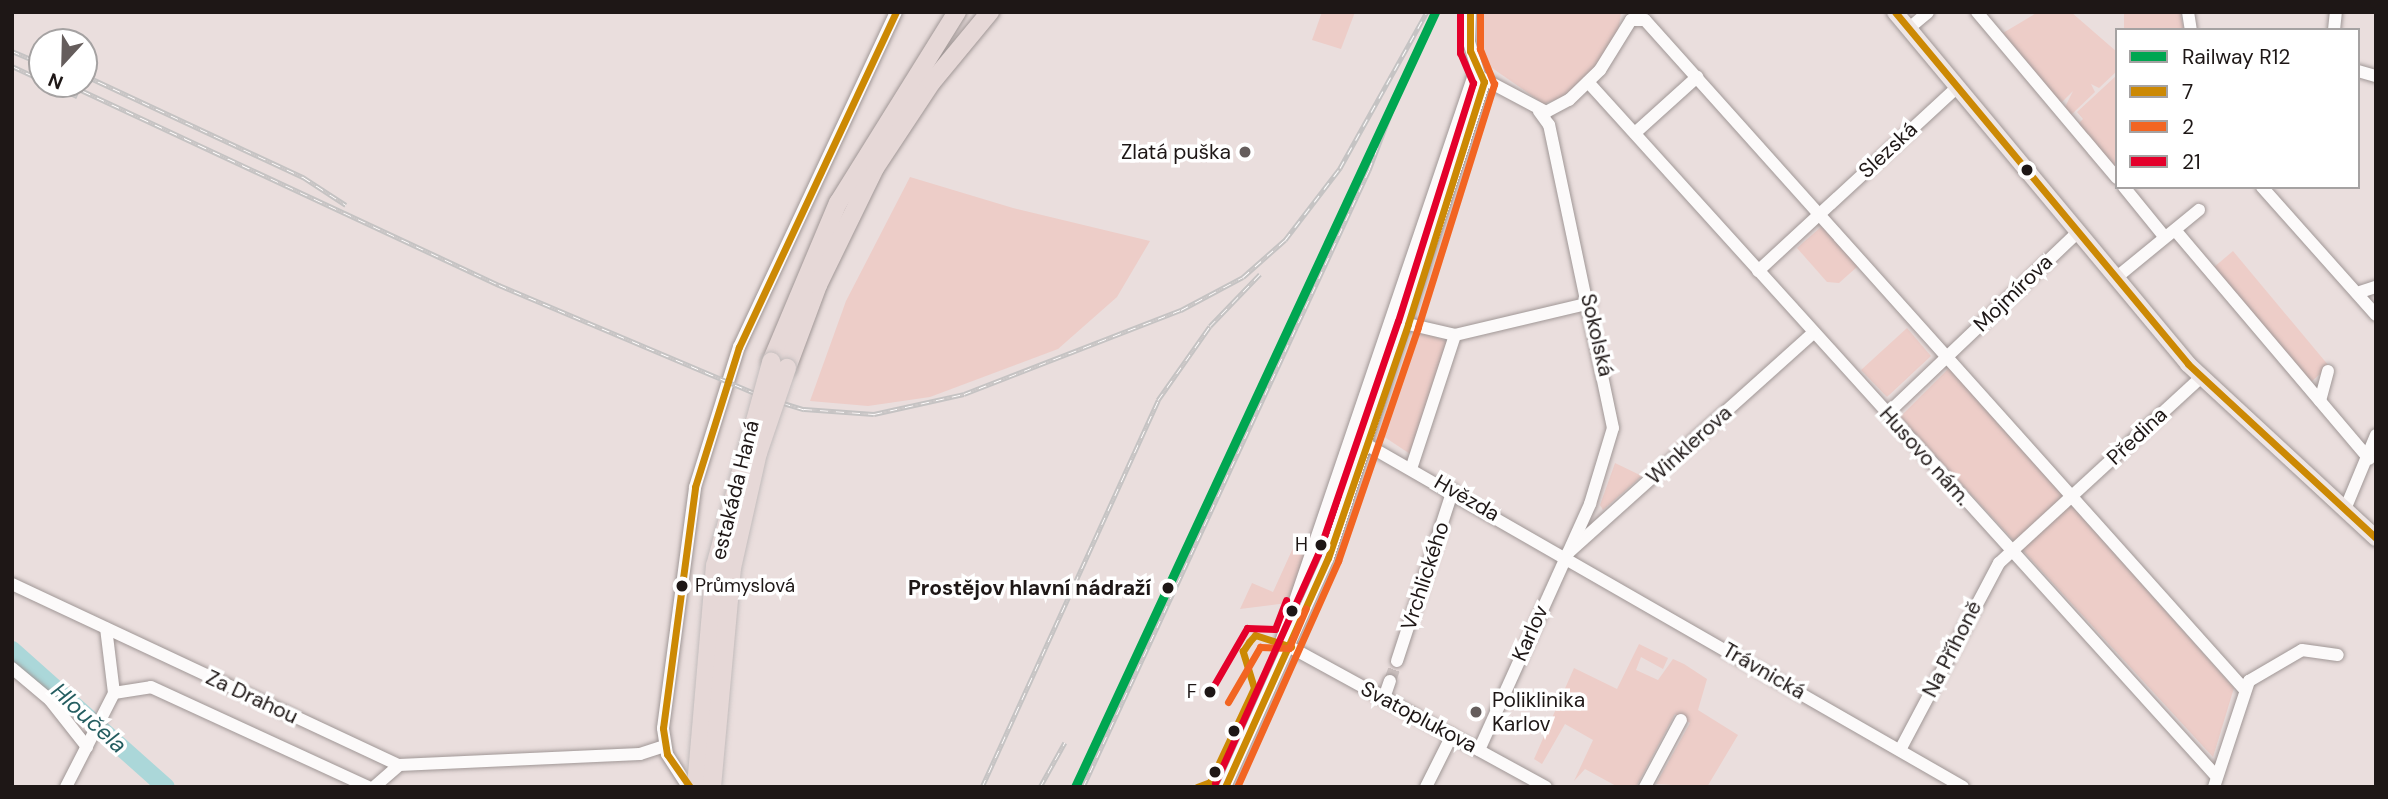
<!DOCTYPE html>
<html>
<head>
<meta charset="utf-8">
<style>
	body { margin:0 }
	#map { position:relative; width:2388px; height:799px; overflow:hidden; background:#eadedd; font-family:"DM Sans",sans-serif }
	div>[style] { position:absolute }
	.green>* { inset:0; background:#edcdc8 }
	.river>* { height:18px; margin:-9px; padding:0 9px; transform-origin:9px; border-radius:9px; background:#abd7d9 }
	.minor-tunnel>* { height:12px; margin-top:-6px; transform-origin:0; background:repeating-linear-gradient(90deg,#cbc0bf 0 12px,transparent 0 18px) }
	.roads { filter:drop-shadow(0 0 2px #a09796) drop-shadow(0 0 2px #a09796) }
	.minor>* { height:12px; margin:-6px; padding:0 6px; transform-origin:6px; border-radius:6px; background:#fcfafa }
	.major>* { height:16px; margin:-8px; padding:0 8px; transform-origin:8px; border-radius:8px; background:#eee6e5 }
	.highway>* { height:18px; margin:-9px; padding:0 9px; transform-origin:9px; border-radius:9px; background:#e6d8d7 }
	.rail>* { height:5px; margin-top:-2.5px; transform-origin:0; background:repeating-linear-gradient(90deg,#fff 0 8px,#c5c3c3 0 16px); box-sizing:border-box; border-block:2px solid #c5c3c3 }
	.bridges { filter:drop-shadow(0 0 2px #c2bcbc) drop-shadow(0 0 2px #c2bcbc) }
	.highway-bridge>* { height:18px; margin:-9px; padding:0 9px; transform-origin:9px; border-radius:9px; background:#e6d8d7 }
	.bus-1>* { height:7px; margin:-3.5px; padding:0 3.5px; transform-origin:3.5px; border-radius:3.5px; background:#cc8904 }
	.bus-2>* { height:7px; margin:-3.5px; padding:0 3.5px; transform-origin:3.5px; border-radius:3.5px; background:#f26522 }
	.bus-3>* { height:7px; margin:-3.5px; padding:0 3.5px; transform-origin:3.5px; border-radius:3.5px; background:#e4002b }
	.rail-1>* { height:9px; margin:-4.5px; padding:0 4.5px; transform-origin:4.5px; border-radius:4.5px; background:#00a651 }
	.dots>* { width:19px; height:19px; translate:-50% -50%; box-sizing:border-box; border:4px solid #fff; border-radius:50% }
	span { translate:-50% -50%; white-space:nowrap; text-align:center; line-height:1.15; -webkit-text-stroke:7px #fff; paint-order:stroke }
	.bus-label { font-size:19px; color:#1e1716 }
	.right { translate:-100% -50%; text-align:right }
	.left { translate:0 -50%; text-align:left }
	.street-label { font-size:21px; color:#1e1716 }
	.poi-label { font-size:21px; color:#1e1716 }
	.stop-label { font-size:21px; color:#1e1716; font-weight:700 }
	.water-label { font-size:23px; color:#245d60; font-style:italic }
	.frame { position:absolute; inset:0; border:14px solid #1e1716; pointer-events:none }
	.legend { position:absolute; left:2115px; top:28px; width:245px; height:161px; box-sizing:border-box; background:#fff; border:2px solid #a5a2a2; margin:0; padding:9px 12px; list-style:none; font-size:21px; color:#1e1716 }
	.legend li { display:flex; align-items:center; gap:14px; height:35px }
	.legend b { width:35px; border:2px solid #a5a2a2 }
	.north { position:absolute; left:28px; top:28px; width:70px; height:70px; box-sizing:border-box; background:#fff; border:2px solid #a5a2a2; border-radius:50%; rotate:202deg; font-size:19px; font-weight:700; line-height:28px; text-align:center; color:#1e1716 }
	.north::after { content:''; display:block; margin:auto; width:24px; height:32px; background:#655d5c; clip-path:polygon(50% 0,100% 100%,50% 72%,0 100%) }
</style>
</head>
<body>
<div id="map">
	<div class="green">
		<i style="clip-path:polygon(1322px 12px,1355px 12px,1341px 49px,1312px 40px)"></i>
		<i style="clip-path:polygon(1479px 12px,1621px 12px,1618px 34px,1601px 63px,1564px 96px,1544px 104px,1482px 61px)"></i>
		<i style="clip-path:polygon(2038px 12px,2071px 12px,2117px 52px,2117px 71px,2099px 88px,2091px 84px,2095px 92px,2071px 115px,2065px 107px,2073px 91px,2061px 103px,2003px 33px)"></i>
		<i style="clip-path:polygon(2124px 12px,2180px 12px,2184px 30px,2124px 30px)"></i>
		<i style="clip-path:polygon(2117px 75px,2117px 169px,2078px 124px,2083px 119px,2077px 112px)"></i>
		<i style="clip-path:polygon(910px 177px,1013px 208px,1150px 241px,1117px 297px,1058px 349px,930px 397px,868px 406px,810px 401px,846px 301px)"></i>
		<i style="clip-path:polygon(1822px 226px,1858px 266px,1839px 283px,1827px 282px,1797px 248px)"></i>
		<i style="clip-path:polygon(2233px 251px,2329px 366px,2309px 384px,2213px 268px)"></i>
		<i style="clip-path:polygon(1907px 328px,1931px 356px,1887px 397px,1861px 370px)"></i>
		<i style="clip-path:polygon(1418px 331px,1449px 342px,1410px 454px,1383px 436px)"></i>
		<i style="clip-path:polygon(1949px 368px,2234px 688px,2213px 757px,1900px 417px)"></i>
		<i style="clip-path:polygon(1615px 463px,1642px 476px,1603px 510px,1600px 505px)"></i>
		<i style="clip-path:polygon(1293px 548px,1307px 554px,1287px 603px,1240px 609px,1252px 583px,1273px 592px)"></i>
		<i style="clip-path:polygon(1639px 644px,1668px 658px,1663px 669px,1641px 657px,1636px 670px,1658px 680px,1673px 659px,1684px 664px,1707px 679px,1698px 710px,1738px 735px,1707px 787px,1656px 784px,1690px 723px,1675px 714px,1636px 787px,1618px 787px,1585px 769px,1574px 781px,1593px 740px,1565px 724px,1542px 764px,1534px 759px,1574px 668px,1617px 689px)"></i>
	</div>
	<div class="river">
		<i style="left:12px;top:650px;width:206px;rotate:41.7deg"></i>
	</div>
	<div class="minor-tunnel">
		<i style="left:1390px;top:681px;width:21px;rotate:-71deg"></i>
	</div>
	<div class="roads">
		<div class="minor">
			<i style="left:1470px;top:12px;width:30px;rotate:92deg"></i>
			<i style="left:1469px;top:42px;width:37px;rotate:73deg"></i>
			<i style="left:1480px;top:77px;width:75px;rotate:27.9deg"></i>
			<i style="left:1546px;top:112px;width:26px;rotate:-28deg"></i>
			<i style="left:1569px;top:100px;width:43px;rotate:-44.1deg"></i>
			<i style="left:1600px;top:70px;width:59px;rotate:-58.2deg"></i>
			<i style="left:1631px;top:20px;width:14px"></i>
			<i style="left:1645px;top:20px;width:899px;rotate:48.15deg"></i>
			<i style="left:1977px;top:12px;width:217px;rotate:49.9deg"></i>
			<i style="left:2188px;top:12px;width:18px;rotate:81deg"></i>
			<i style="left:1908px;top:29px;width:26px;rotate:-40deg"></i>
			<i style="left:2334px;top:30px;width:18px;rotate:-84deg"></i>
			<i style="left:1476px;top:69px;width:605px;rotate:108.79deg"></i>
			<i style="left:1281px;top:642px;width:302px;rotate:28.7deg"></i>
			<i style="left:2358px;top:71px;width:19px;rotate:16deg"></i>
			<i style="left:1588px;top:82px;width:937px;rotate:47.85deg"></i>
			<i style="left:1635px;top:133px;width:84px;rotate:-42.1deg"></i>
			<i style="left:2124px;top:187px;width:62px;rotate:50.9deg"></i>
			<i style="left:2262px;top:187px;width:171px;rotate:48.3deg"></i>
			<i style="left:2175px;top:230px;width:300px;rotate:49.7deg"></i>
			<i style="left:1758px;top:271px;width:270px;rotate:-42.7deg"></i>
			<i style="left:2117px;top:277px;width:106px;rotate:-39.3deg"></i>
			<i style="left:2357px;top:293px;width:20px;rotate:-18deg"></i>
			<i style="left:1408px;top:324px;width:48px;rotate:13.2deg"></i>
			<i style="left:1455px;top:335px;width:139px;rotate:-13.3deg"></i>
			<i style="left:2320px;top:401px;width:31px;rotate:-75deg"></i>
			<i style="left:1888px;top:413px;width:264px;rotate:-43.6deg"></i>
			<i style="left:1362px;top:442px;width:693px;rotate:29.86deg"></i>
			<i style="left:1412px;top:466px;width:138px;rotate:-71.8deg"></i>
			<i style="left:2346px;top:507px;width:78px;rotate:-67.4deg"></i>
			<i style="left:1568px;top:553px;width:329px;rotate:-41.9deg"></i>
			<i style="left:12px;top:584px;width:427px;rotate:25.1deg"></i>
			<i style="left:1397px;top:661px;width:180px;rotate:-71.9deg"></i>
			<i style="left:12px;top:668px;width:50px;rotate:40.1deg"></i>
			<i style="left:50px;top:700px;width:60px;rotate:51.8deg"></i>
			<i style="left:114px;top:693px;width:37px;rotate:-9deg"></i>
			<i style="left:151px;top:687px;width:239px;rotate:24.7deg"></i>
			<i style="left:1384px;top:698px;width:18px;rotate:-71deg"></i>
			<i style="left:1479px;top:750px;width:270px;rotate:-65.7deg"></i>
			<i style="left:1590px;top:504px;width:79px;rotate:-73.2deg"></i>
			<i style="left:1613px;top:428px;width:310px;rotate:-101.9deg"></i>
			<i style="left:1549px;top:125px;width:17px;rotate:-126deg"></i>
			<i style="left:1900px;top:750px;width:212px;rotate:-62.1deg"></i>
			<i style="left:1999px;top:563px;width:275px;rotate:-42.6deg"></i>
			<i style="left:687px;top:785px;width:37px;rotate:-123deg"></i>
			<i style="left:667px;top:754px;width:26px;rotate:-99deg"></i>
			<i style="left:663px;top:728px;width:243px;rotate:-82.4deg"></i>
			<i style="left:695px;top:487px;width:147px;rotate:-72.6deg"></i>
			<i style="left:739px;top:347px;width:370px;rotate:-64.9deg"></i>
			<i style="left:66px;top:787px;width:106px;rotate:-62.9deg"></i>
			<i style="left:114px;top:693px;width:65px;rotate:-97deg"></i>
			<i style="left:374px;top:787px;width:33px;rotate:-41deg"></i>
			<i style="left:399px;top:765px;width:241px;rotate:-2.6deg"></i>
			<i style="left:640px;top:754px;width:25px;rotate:-18deg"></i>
			<i style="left:1225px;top:787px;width:251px;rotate:-65.8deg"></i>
			<i style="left:1328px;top:558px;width:501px;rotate:-71.85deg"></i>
			<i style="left:1426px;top:787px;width:58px;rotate:-63.4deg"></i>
			<i style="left:1645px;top:787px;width:76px;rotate:-61.8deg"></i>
			<i style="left:2214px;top:787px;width:112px;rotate:-71.7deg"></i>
			<i style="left:2249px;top:681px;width:61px;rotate:-30.3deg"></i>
			<i style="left:2302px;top:650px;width:36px;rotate:8deg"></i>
		</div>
		<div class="major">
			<i style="left:1895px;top:12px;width:458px;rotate:50.2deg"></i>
			<i style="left:2188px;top:364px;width:256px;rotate:42.8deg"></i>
		</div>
		<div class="highway">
			<i style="left:771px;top:362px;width:173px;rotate:-67.2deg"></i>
			<i style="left:838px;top:203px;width:225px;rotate:-58.1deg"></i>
			<i style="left:787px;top:368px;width:89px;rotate:-69.5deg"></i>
			<i style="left:818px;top:285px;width:130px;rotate:-64deg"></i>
			<i style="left:875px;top:168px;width:103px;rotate:-56.5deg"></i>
			<i style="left:932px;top:82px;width:91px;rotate:-50.4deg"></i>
		</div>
	</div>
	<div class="rail">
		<i style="left:12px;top:51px;width:33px;rotate:23deg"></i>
		<i style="left:84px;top:64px;width:2px;rotate:27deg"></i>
		<i style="left:12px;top:66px;width:33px;rotate:25deg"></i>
		<i style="left:84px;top:75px;width:242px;rotate:25deg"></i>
		<i style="left:303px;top:177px;width:51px;rotate:33.1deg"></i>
		<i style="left:51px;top:84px;width:29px;rotate:25deg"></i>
		<i style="left:68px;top:84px;width:476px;rotate:25deg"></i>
		<i style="left:499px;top:285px;width:291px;rotate:22.9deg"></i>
		<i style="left:767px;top:398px;width:39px;rotate:17deg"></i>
		<i style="left:804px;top:409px;width:70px;rotate:4.1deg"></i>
		<i style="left:874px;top:414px;width:92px;rotate:-12.5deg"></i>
		<i style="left:964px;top:394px;width:233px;rotate:-21.2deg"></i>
		<i style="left:1181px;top:310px;width:70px;rotate:-28deg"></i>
		<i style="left:1243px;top:277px;width:56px;rotate:-41.4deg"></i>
		<i style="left:1285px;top:240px;width:91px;rotate:-52.6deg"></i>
		<i style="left:1340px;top:168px;width:179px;rotate:-60.9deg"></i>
		<i style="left:982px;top:787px;width:425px;rotate:-65.5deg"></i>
		<i style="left:1158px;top:400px;width:90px;rotate:-54.9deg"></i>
		<i style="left:1210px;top:326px;width:72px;rotate:-46.1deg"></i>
		<i style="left:1040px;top:787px;width:51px;rotate:-60.9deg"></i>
		<i style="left:1083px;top:787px;width:680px;rotate:-65.13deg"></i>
		<i style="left:1369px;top:170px;width:98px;rotate:-69.2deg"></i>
	</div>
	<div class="bridges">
		<div class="highway-bridge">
			<i style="left:696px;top:787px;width:222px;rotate:-85.1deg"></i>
			<i style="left:715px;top:566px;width:212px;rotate:-74.6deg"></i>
			<i style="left:712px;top:787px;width:220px;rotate:-84.8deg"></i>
			<i style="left:732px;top:568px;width:118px;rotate:-77.3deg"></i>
			<i style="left:758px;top:453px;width:90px;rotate:-71.2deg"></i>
		</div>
	</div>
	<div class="bus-1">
		<i style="left:1895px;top:12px;width:458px;rotate:50.2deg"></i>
		<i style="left:2188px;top:364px;width:256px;rotate:42.8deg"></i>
		<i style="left:690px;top:787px;width:40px;rotate:-124.9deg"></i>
		<i style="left:667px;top:754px;width:26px;rotate:-99deg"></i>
		<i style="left:663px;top:728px;width:243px;rotate:-82.4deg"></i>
		<i style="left:695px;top:487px;width:147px;rotate:-72.6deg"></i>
		<i style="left:739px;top:347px;width:370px;rotate:-64.9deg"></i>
		<i style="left:1197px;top:787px;width:14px;rotate:-21deg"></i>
		<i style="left:1210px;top:782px;width:104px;rotate:-64.9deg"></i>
		<i style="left:1254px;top:688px;width:39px;rotate:-107deg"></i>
		<i style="left:1243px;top:651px;width:11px;rotate:-56deg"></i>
		<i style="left:1249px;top:642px;width:9px;rotate:-49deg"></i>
		<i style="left:1255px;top:635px;width:38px;rotate:18deg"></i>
		<i style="left:1225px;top:787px;width:251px;rotate:-65.8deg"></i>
		<i style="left:1328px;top:558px;width:247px;rotate:-71.1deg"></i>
		<i style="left:1408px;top:324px;width:254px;rotate:-72.6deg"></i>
		<i style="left:1484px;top:82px;width:34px;rotate:-114deg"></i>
		<i style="left:1470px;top:51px;width:39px;rotate:-90deg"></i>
	</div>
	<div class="bus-2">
		<i style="left:1228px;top:702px;width:64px;rotate:-59.8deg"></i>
		<i style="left:1260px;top:647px;width:29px;rotate:2deg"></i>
		<i style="left:1289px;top:648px;width:43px;rotate:-67deg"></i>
		<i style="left:1237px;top:787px;width:248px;rotate:-65.9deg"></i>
		<i style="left:1338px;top:561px;width:247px;rotate:-71.1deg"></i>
		<i style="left:1418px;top:327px;width:255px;rotate:-72.6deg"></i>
		<i style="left:1494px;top:84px;width:38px;rotate:-112deg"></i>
		<i style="left:1480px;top:49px;width:37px;rotate:-90deg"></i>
	</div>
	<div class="bus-3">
		<i style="left:1210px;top:692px;width:74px;rotate:-60deg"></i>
		<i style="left:1247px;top:628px;width:28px;rotate:2deg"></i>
		<i style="left:1275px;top:629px;width:31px;rotate:-69deg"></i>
		<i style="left:1215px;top:783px;width:251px;rotate:-65.8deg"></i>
		<i style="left:1318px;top:554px;width:246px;rotate:-71.1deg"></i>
		<i style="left:1398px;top:321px;width:250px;rotate:-72.5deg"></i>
		<i style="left:1473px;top:83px;width:33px;rotate:-113deg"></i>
		<i style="left:1460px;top:53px;width:41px;rotate:-90deg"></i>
	</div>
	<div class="rail-1">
		<i style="left:1075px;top:787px;width:855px;rotate:-65.08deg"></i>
	</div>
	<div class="dots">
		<i style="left:1245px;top:152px;background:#655d5c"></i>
		<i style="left:2027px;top:170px;background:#1e1716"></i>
		<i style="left:1321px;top:545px;background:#1e1716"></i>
		<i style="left:682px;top:586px;background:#1e1716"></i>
		<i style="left:1168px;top:588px;background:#1e1716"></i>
		<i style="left:1292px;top:611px;background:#1e1716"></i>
		<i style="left:1210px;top:692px;background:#1e1716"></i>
		<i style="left:1476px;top:712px;background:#655d5c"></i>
		<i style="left:1234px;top:731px;background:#1e1716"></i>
		<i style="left:1215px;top:772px;background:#1e1716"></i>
	</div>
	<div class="bus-label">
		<span class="right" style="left:1308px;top:545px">H</span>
		<span class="left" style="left:695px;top:586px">Průmyslová</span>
		<span class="right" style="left:1197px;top:692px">F</span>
	</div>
	<div class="street-label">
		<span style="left:1888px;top:150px;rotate:-43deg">Slezská</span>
		<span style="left:2013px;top:293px;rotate:-44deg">Mojmírova</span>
		<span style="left:1597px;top:335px;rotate:77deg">Sokolská</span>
		<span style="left:2137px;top:436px;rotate:-43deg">Předina</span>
		<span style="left:1689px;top:445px;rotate:-42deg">Winklerova</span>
		<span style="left:1925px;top:456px;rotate:48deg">Husovo nám.</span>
		<span style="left:735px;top:490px;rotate:-76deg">estakáda Haná</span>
		<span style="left:1467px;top:498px;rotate:30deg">Hvězda</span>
		<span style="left:1425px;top:576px;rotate:-72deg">Vrchlického</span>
		<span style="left:1530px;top:633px;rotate:-66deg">Karlov</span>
		<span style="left:1952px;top:649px;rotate:-63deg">Na Příhoně</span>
		<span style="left:1764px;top:671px;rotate:30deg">Trávnická</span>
		<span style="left:252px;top:697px;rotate:25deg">Za Drahou</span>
		<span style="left:1419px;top:717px;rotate:28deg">Svatoplukova</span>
	</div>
	<div class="poi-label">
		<span class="right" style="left:1231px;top:152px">Zlatá puška</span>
		<span class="left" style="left:1492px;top:712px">Poliklinika<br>Karlov</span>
	</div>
	<div class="stop-label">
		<span class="right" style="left:1151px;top:588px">Prostějov hlavní nádraží</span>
	</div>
	<div class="water-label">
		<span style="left:89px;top:718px;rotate:42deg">Hloučela</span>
	</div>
	<div class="frame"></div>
	<ul class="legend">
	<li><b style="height:9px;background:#00a651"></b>Railway R12</li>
	<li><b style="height:9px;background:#cc8904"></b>7</li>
	<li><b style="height:9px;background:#f26522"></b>2</li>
	<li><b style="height:9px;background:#e4002b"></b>21</li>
	</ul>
	<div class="north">N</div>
</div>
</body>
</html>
